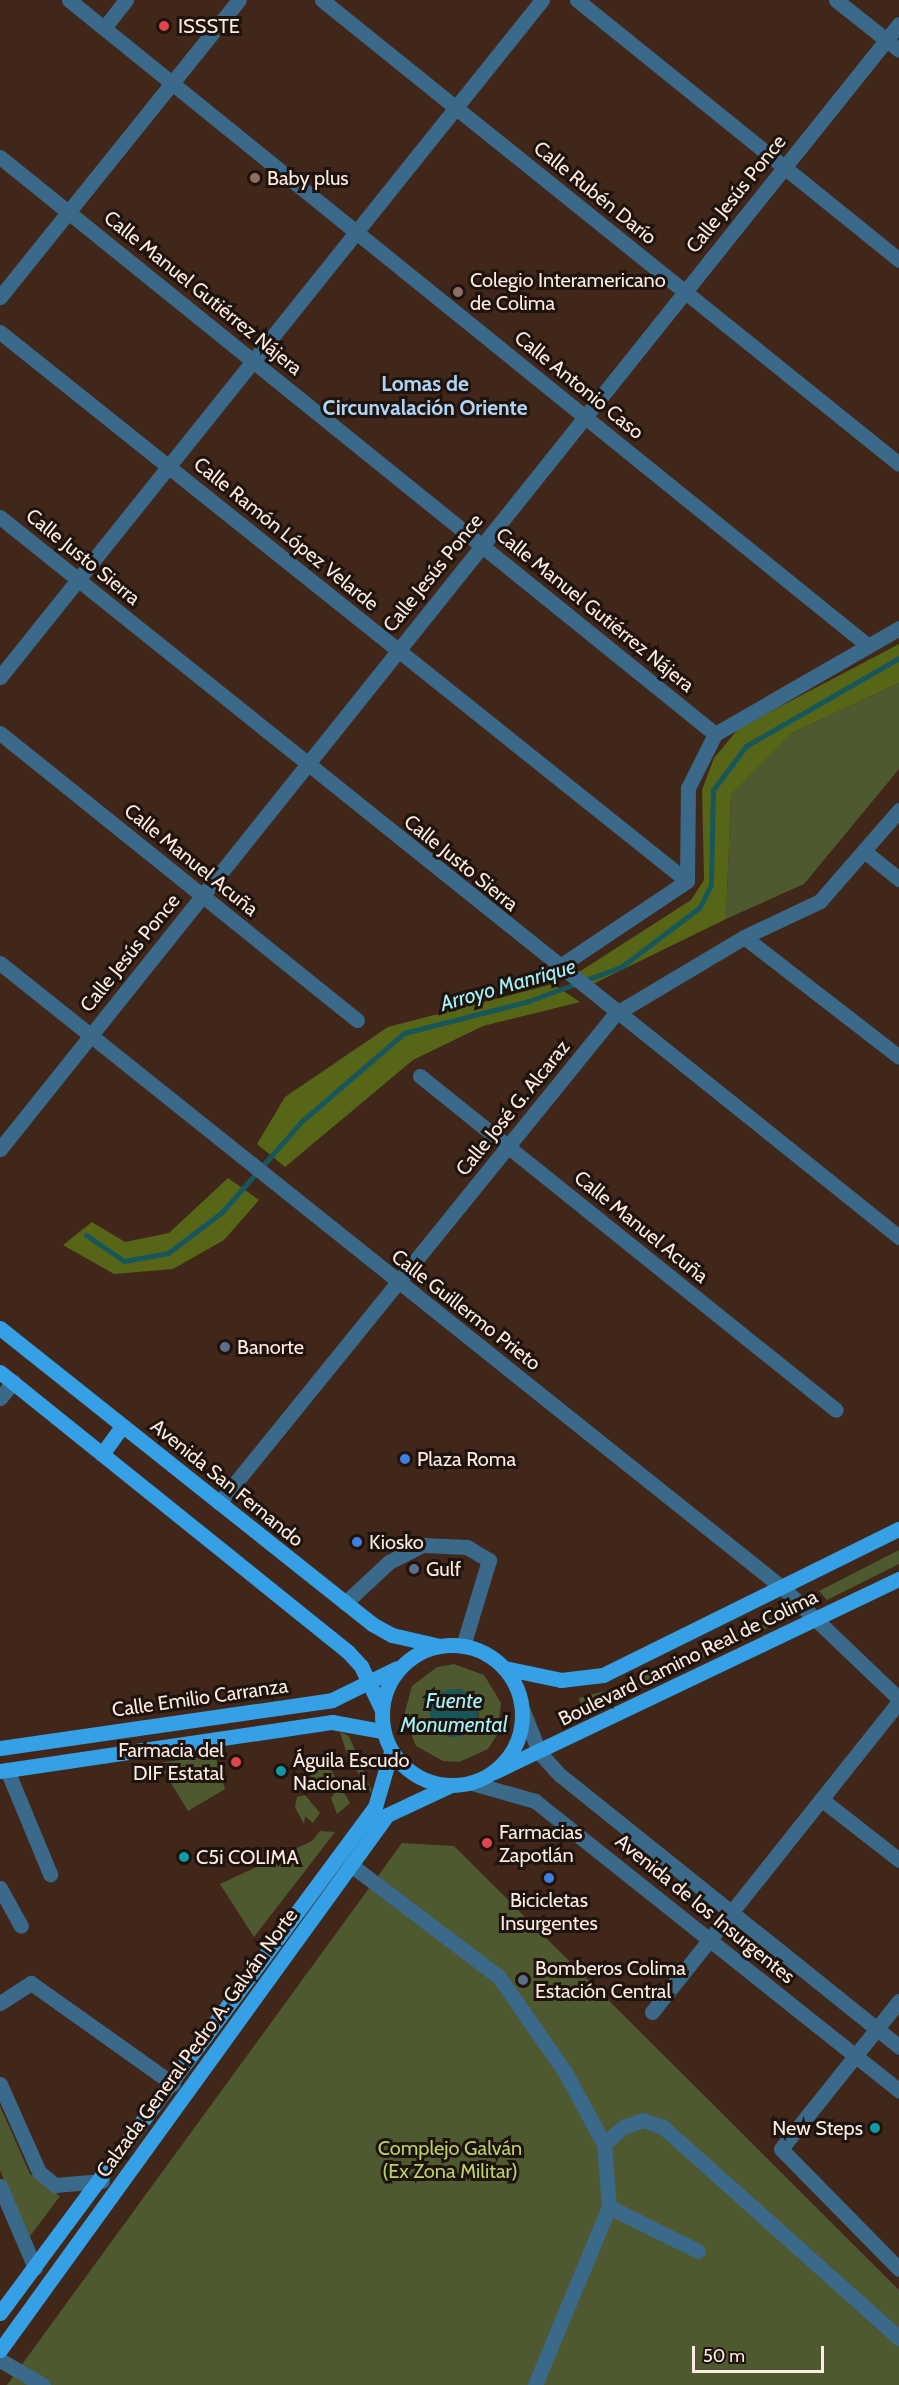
<!DOCTYPE html>
<html>
<head>
<meta charset="utf-8">
<style>
	body { margin:0 }
	#map { position:relative; width:899px; height:2385px; overflow:hidden; background:#402719; font-family:Cabin,sans-serif }
	div>[style] { position:absolute }
	.green>* { inset:0; background:#4f5930 }
	.forest>* { inset:0; background:#566616 }
	.water>* { inset:0; background:#17565b }
	.round { border-radius:50% }
	.stream>* { height:5px; margin:-2.5px; padding:0 2.5px; transform-origin:2.5px; border-radius:2.5px; background:#17565b }
	.minor>* { height:15px; margin:-7.5px; padding:0 7.5px; transform-origin:7.5px; border-radius:7.5px; background:#3a698a }
	.major>* { height:15px; margin:-7.5px; padding:0 7.5px; transform-origin:7.5px; border-radius:7.5px; background:#35a0e5 }
	.major>.ring { margin:-7.5px; padding:0; box-sizing:content-box; background:none; border:15px solid #35a0e5; border-radius:50% }
	.dots>* { width:16px; height:16px; translate:-50% -50%; box-sizing:border-box; border:3px solid #1f130d; border-radius:50% }
	span { translate:-50% -50%; white-space:nowrap; text-align:center; line-height:1.15; -webkit-text-stroke:6px #1f130d; paint-order:stroke }
	.poi-label { font-size:20px; color:#fcebe2 }
	.left { translate:0 -50%; text-align:left }
	.right { translate:-100% -50%; text-align:right }
	.street-label { font-size:20px; color:#fcebe2 }
	.park-label { font-size:20px; color:#b9d169 }
	.neighbourhood-label { font-size:21px; color:#aed3f4; font-weight:700 }
	.water-label { font-size:21px; color:#a1f2f9; font-style:italic }
	.scale { position:absolute; left:692px; top:2346px; width:132px; height:27px; box-sizing:border-box; border:3px solid #fcebe2; border-top:0; padding-left:8px; font-size:18px; line-height:21px; white-space:nowrap; color:#fcebe2; -webkit-text-stroke:4px #1f130d; paint-order:stroke }
</style>
</head>
<body>
<div id="map">
	<div class="green">
		<i style="clip-path:polygon(899px 683px,899px 769px,804px 884px,726px 919px,731px 795px,792px 733px)"></i>
		<i style="clip-path:polygon(899px 1550px,899px 1564px,827px 1600px,819px 1591px)"></i>
		<i style="clip-path:polygon(772px 1617px,780px 1622px,583px 1714px,579px 1698px,626px 1685px)"></i>
		<i style="clip-path:polygon(evenodd,454px 1664px,484px 1675px,501px 1703px,497px 1735px,488px 1749px,459px 1762px,443px 1761px,416px 1746px,404px 1716px,412px 1686px,437px 1667px,454px 1664px,460px 1689px,473px 1698px,479px 1714px,477px 1722px,450px 1737px,436px 1730px,429px 1709px,437px 1695px,460px 1689px)"></i>
		<i style="clip-path:polygon(340px 1732px,349px 1736px,374px 1796px,349px 1760px)"></i>
		<i style="clip-path:polygon(215px 1755px,225px 1789px,188px 1811px,159px 1763px)"></i>
		<i style="clip-path:polygon(312px 1767px,330px 1768px,338px 1783px,314px 1792px,309px 1786px)"></i>
		<i style="clip-path:polygon(340px 1786px,350px 1803px,337px 1814px,331px 1798px)"></i>
		<i style="clip-path:polygon(305px 1795px,320px 1813px,313px 1823px,305px 1816px,304px 1824px,295px 1807px,297px 1797px)"></i>
		<i style="clip-path:polygon(320px 1831px,335px 1832px,254px 1937px,220px 1884px,312px 1841px)"></i>
		<i style="clip-path:polygon(402px 1843px,454px 1846px,899px 2290px,899px 2385px,7px 2385px)"></i>
		<i style="clip-path:polygon(0 2106px,30px 2174px,60px 2196px,28px 2239px,0 2170px)"></i>
	</div>
	<div class="forest">
		<i style="clip-path:polygon(899px 644px,899px 683px,792px 733px,731px 795px,726px 919px,593px 984px,579px 972px,691px 900px,704px 880px,702px 790px,714px 758px,739px 728px)"></i>
		<i style="clip-path:polygon(553px 984px,580px 1002px,483px 1026px,413px 1060px,285px 1167px,257px 1144px,285px 1097px,388px 1027px)"></i>
		<i style="clip-path:polygon(228px 1178px,259px 1200px,224px 1240px,173px 1269px,114px 1274px,63px 1245px,92px 1222px,125px 1242px,169px 1233px)"></i>
	</div>
	<div class="water">
		<i class="round" style="left:430px;top:1689px;width:48px;height:48px"></i>
	</div>
	<div class="stream">
		<i style="left:86px;top:1235px;width:46px;rotate:34.4deg"></i>
		<i style="left:124px;top:1261px;width:45px;rotate:-10.3deg"></i>
		<i style="left:168px;top:1253px;width:68px;rotate:-37.2deg"></i>
		<i style="left:222px;top:1212px;width:121px;rotate:-48.7deg"></i>
		<i style="left:302px;top:1121px;width:135px;rotate:-40.8deg"></i>
		<i style="left:404px;top:1033px;width:126px;rotate:-14.3deg"></i>
		<i style="left:526px;top:1002px;width:101px;rotate:-20.2deg"></i>
		<i style="left:621px;top:967px;width:99px;rotate:-37.2deg"></i>
		<i style="left:700px;top:907px;width:25px;rotate:-64deg"></i>
		<i style="left:711px;top:884px;width:94px;rotate:-88.8deg"></i>
		<i style="left:713px;top:790px;width:55px;rotate:-53.1deg"></i>
		<i style="left:746px;top:746px;width:177px;rotate:-29.9deg"></i>
	</div>
	<div class="minor">
		<i style="left:69px;top:0;width:1025px;rotate:38.94deg"></i>
		<i style="left:322px;top:0;width:740px;rotate:38.8deg"></i>
		<i style="left:577px;top:0;width:414px;rotate:38.9deg"></i>
		<i style="left:836px;top:0;width:80px;rotate:38.4deg"></i>
		<i style="left:104px;top:28px;width:36px;rotate:-52deg"></i>
		<i style="left:0;top:157px;width:919px;rotate:38.9deg"></i>
		<i style="left:0;top:297px;width:381px;rotate:-51.2deg"></i>
		<i style="left:0;top:332px;width:879px;rotate:38.63deg"></i>
		<i style="left:0;top:517px;width:1152px;rotate:38.69deg"></i>
		<i style="left:0;top:677px;width:867px;rotate:-51.32deg"></i>
		<i style="left:0;top:733px;width:458px;rotate:38.8deg"></i>
		<i style="left:864px;top:851px;width:45px;rotate:38.7deg"></i>
		<i style="left:744px;top:937px;width:196px;rotate:37.7deg"></i>
		<i style="left:0;top:963px;width:1003px;rotate:38.61deg"></i>
		<i style="left:784px;top:1589px;width:159px;rotate:43.7deg"></i>
		<i style="left:557px;top:968px;width:156px;rotate:-33.8deg"></i>
		<i style="left:687px;top:881px;width:93px;rotate:-89.4deg"></i>
		<i style="left:688px;top:788px;width:60px;rotate:-63.4deg"></i>
		<i style="left:715px;top:734px;width:212px;rotate:-29.9deg"></i>
		<i style="left:420px;top:1076px;width:533px;rotate:38.76deg"></i>
		<i style="left:0;top:1149px;width:1440px;rotate:-51.37deg"></i>
		<i style="left:0;top:1398px;width:21px;rotate:-51deg"></i>
		<i style="left:219px;top:1503px;width:629px;rotate:-51deg"></i>
		<i style="left:615px;top:1014px;width:150px;rotate:-30.8deg"></i>
		<i style="left:744px;top:937px;width:84px;rotate:-25.3deg"></i>
		<i style="left:820px;top:901px;width:121px;rotate:-49deg"></i>
		<i style="left:345px;top:1603px;width:60px;rotate:-43deg"></i>
		<i style="left:389px;top:1562px;width:38px;rotate:-27deg"></i>
		<i style="left:423px;top:1545px;width:44px;rotate:2.6deg"></i>
		<i style="left:467px;top:1547px;width:26px;rotate:31deg"></i>
		<i style="left:489px;top:1560px;width:90px;rotate:106.8deg"></i>
		<i style="left:523px;top:1711px;width:44px;rotate:68.7deg"></i>
		<i style="left:539px;top:1752px;width:31px;rotate:48deg"></i>
		<i style="left:560px;top:1775px;width:435px;rotate:38.7deg"></i>
		<i style="left:7px;top:1770px;width:113px;rotate:67.5deg"></i>
		<i style="left:472px;top:1783px;width:66px;rotate:15.9deg"></i>
		<i style="left:535px;top:1801px;width:465px;rotate:38.5deg"></i>
		<i style="left:821px;top:1799px;width:99px;rotate:38deg"></i>
		<i style="left:351px;top:1865px;width:186px;rotate:37.1deg"></i>
		<i style="left:499px;top:1977px;width:116px;rotate:55.2deg"></i>
		<i style="left:565px;top:2072px;width:82px;rotate:61.6deg"></i>
		<i style="left:604px;top:2144px;width:63px;rotate:85.5deg"></i>
		<i style="left:609px;top:2207px;width:193px;rotate:112.6deg"></i>
		<i style="left:0;top:1888px;width:43px;rotate:61.1deg"></i>
		<i style="left:899px;top:2001px;width:189px;rotate:128.6deg"></i>
		<i style="left:781px;top:2149px;width:168px;rotate:45.5deg"></i>
		<i style="left:0;top:2003px;width:37px;rotate:-33deg"></i>
		<i style="left:31px;top:1983px;width:174px;rotate:35.4deg"></i>
		<i style="left:652px;top:2012px;width:397px;rotate:-51.5deg"></i>
		<i style="left:0;top:2084px;width:96px;rotate:66.1deg"></i>
		<i style="left:39px;top:2172px;width:21px;rotate:39deg"></i>
		<i style="left:55px;top:2185px;width:47px;rotate:-4.9deg"></i>
		<i style="left:604px;top:2144px;width:25px;rotate:-42deg"></i>
		<i style="left:623px;top:2127px;width:21px;rotate:-19deg"></i>
		<i style="left:643px;top:2120px;width:21px;rotate:19deg"></i>
		<i style="left:663px;top:2127px;width:317px;rotate:41.8deg"></i>
		<i style="left:0;top:2186px;width:89px;rotate:66.9deg"></i>
		<i style="left:609px;top:2207px;width:99px;rotate:26.3deg"></i>
		<i style="left:0;top:2360px;width:50px;rotate:30.2deg"></i>
	</div>
	<div class="major">
		<i style="left:0;top:1328px;width:475px;rotate:38.5deg"></i>
		<i style="left:372px;top:1624px;width:23px;rotate:29deg"></i>
		<i style="left:392px;top:1635px;width:49px;rotate:12.9deg"></i>
		<i style="left:0;top:1372px;width:447px;rotate:38.8deg"></i>
		<i style="left:348px;top:1652px;width:19px;rotate:47deg"></i>
		<i style="left:361px;top:1666px;width:47px;rotate:64.5deg"></i>
		<i style="left:102px;top:1454px;width:34px;rotate:-54deg"></i>
		<i class="ring" style="left:382px;top:1645px;width:125px;height:125px"></i>
		<i style="left:504px;top:1668px;width:58px;rotate:11.9deg"></i>
		<i style="left:561px;top:1680px;width:42px;rotate:-6.8deg"></i>
		<i style="left:603px;top:1675px;width:330px;rotate:-26.3deg"></i>
		<i style="left:0;top:1748px;width:335px;rotate:-8.2deg"></i>
		<i style="left:332px;top:1700px;width:72px;rotate:-26.2deg"></i>
		<i style="left:0;top:1771px;width:336px;rotate:-8.4deg"></i>
		<i style="left:332px;top:1722px;width:51px;rotate:10.2deg"></i>
		<i style="left:494px;top:1772px;width:449px;rotate:-25.5deg"></i>
		<i style="left:0;top:2313px;width:630px;rotate:-53.46deg"></i>
		<i style="left:375px;top:1807px;width:57px;rotate:-73.8deg"></i>
		<i style="left:0;top:2350px;width:660px;rotate:-54.12deg"></i>
		<i style="left:387px;top:1815px;width:68px;rotate:-25.1deg"></i>
	</div>
	<div class="dots">
		<i style="left:164px;top:26px;background:#e0444e"></i>
		<i style="left:255px;top:178px;background:#8d6e63"></i>
		<i style="left:458px;top:292px;background:#8d6e63"></i>
		<i style="left:225px;top:1347px;background:#5c6f8a"></i>
		<i style="left:405px;top:1459px;background:#3f7fe0"></i>
		<i style="left:357px;top:1542px;background:#3f7fe0"></i>
		<i style="left:414px;top:1569px;background:#5c6f8a"></i>
		<i style="left:236px;top:1762px;background:#e0444e"></i>
		<i style="left:281px;top:1771px;background:#0f9aa8"></i>
		<i style="left:487px;top:1843px;background:#e0444e"></i>
		<i style="left:184px;top:1857px;background:#0f9aa8"></i>
		<i style="left:549px;top:1878px;background:#3f7fe0"></i>
		<i style="left:523px;top:1980px;background:#5c6f8a"></i>
		<i style="left:875px;top:2128px;background:#0f9aa8"></i>
	</div>
	<div class="poi-label">
		<span class="left" style="left:178px;top:26px">ISSSTE</span>
		<span class="left" style="left:267px;top:178px">Baby plus</span>
		<span class="left" style="left:470px;top:292px">Colegio Interamericano<br>de Colima</span>
		<span class="left" style="left:237px;top:1347px">Banorte</span>
		<span class="left" style="left:417px;top:1459px">Plaza Roma</span>
		<span class="left" style="left:369px;top:1542px">Kiosko</span>
		<span class="left" style="left:426px;top:1569px">Gulf</span>
		<span class="right" style="left:224px;top:1762px">Farmacia del<br>DIF Estatal</span>
		<span class="left" style="left:293px;top:1772px">Águila Escudo<br>Nacional</span>
		<span class="left" style="left:499px;top:1844px">Farmacias<br>Zapotlán</span>
		<span class="left" style="left:196px;top:1857px">C5i COLIMA</span>
		<span style="left:549px;top:1912px">Bicicletas<br>Insurgentes</span>
		<span class="left" style="left:535px;top:1980px">Bomberos Colima<br>Estación Central</span>
		<span class="right" style="left:863px;top:2128px">New Steps</span>
	</div>
	<div class="street-label">
		<span style="left:595px;top:193px;rotate:39deg">Calle Rubén Darío</span>
		<span style="left:736px;top:194px;rotate:-51deg">Calle Jesús Ponce</span>
		<span style="left:203px;top:293px;rotate:39deg">Calle Manuel Gutiérrez Nájera</span>
		<span style="left:579px;top:385px;rotate:39deg">Calle Antonio Caso</span>
		<span style="left:286px;top:534px;rotate:39deg">Calle Ramón López Velarde</span>
		<span style="left:83px;top:557px;rotate:39deg">Calle Justo Sierra</span>
		<span style="left:433px;top:573px;rotate:-51deg">Calle Jesús Ponce</span>
		<span style="left:595px;top:610px;rotate:39deg">Calle Manuel Gutiérrez Nájera</span>
		<span style="left:191px;top:860px;rotate:39deg">Calle Manuel Acuña</span>
		<span style="left:461px;top:863px;rotate:39deg">Calle Justo Sierra</span>
		<span style="left:130px;top:953px;rotate:-51deg">Calle Jesús Ponce</span>
		<span style="left:513px;top:1108px;rotate:-51deg">Calle José G. Alcaraz</span>
		<span style="left:641px;top:1227px;rotate:39deg">Calle Manuel Acuña</span>
		<span style="left:466px;top:1310px;rotate:38deg">Calle Guillermo Prieto</span>
		<span style="left:227px;top:1483px;rotate:39deg">Avenida San Fernando</span>
		<span style="left:688px;top:1658px;rotate:-26deg">Boulevard Camino Real de Colima</span>
		<span style="left:200px;top:1698px;rotate:-8deg">Calle Emilio Carranza</span>
		<span style="left:705px;top:1909px;rotate:39deg">Avenida de los Insurgentes</span>
		<span style="left:197px;top:2043px;rotate:-54deg">Calzada General Pedro A. Galván Norte</span>
	</div>
	<div class="park-label">
		<span style="left:450px;top:2160px">Complejo Galván<br>(Ex Zona Militar)</span>
	</div>
	<div class="neighbourhood-label">
		<span style="left:425px;top:396px">Lomas de<br>Circunvalación Oriente</span>
	</div>
	<div class="water-label">
		<span style="left:508px;top:985px;rotate:-16deg">Arroyo Manrique</span>
		<span style="left:454px;top:1713px">Fuente<br>Monumental</span>
	</div>
	<div class="scale">50 m</div>
</div>
</body>
</html>
